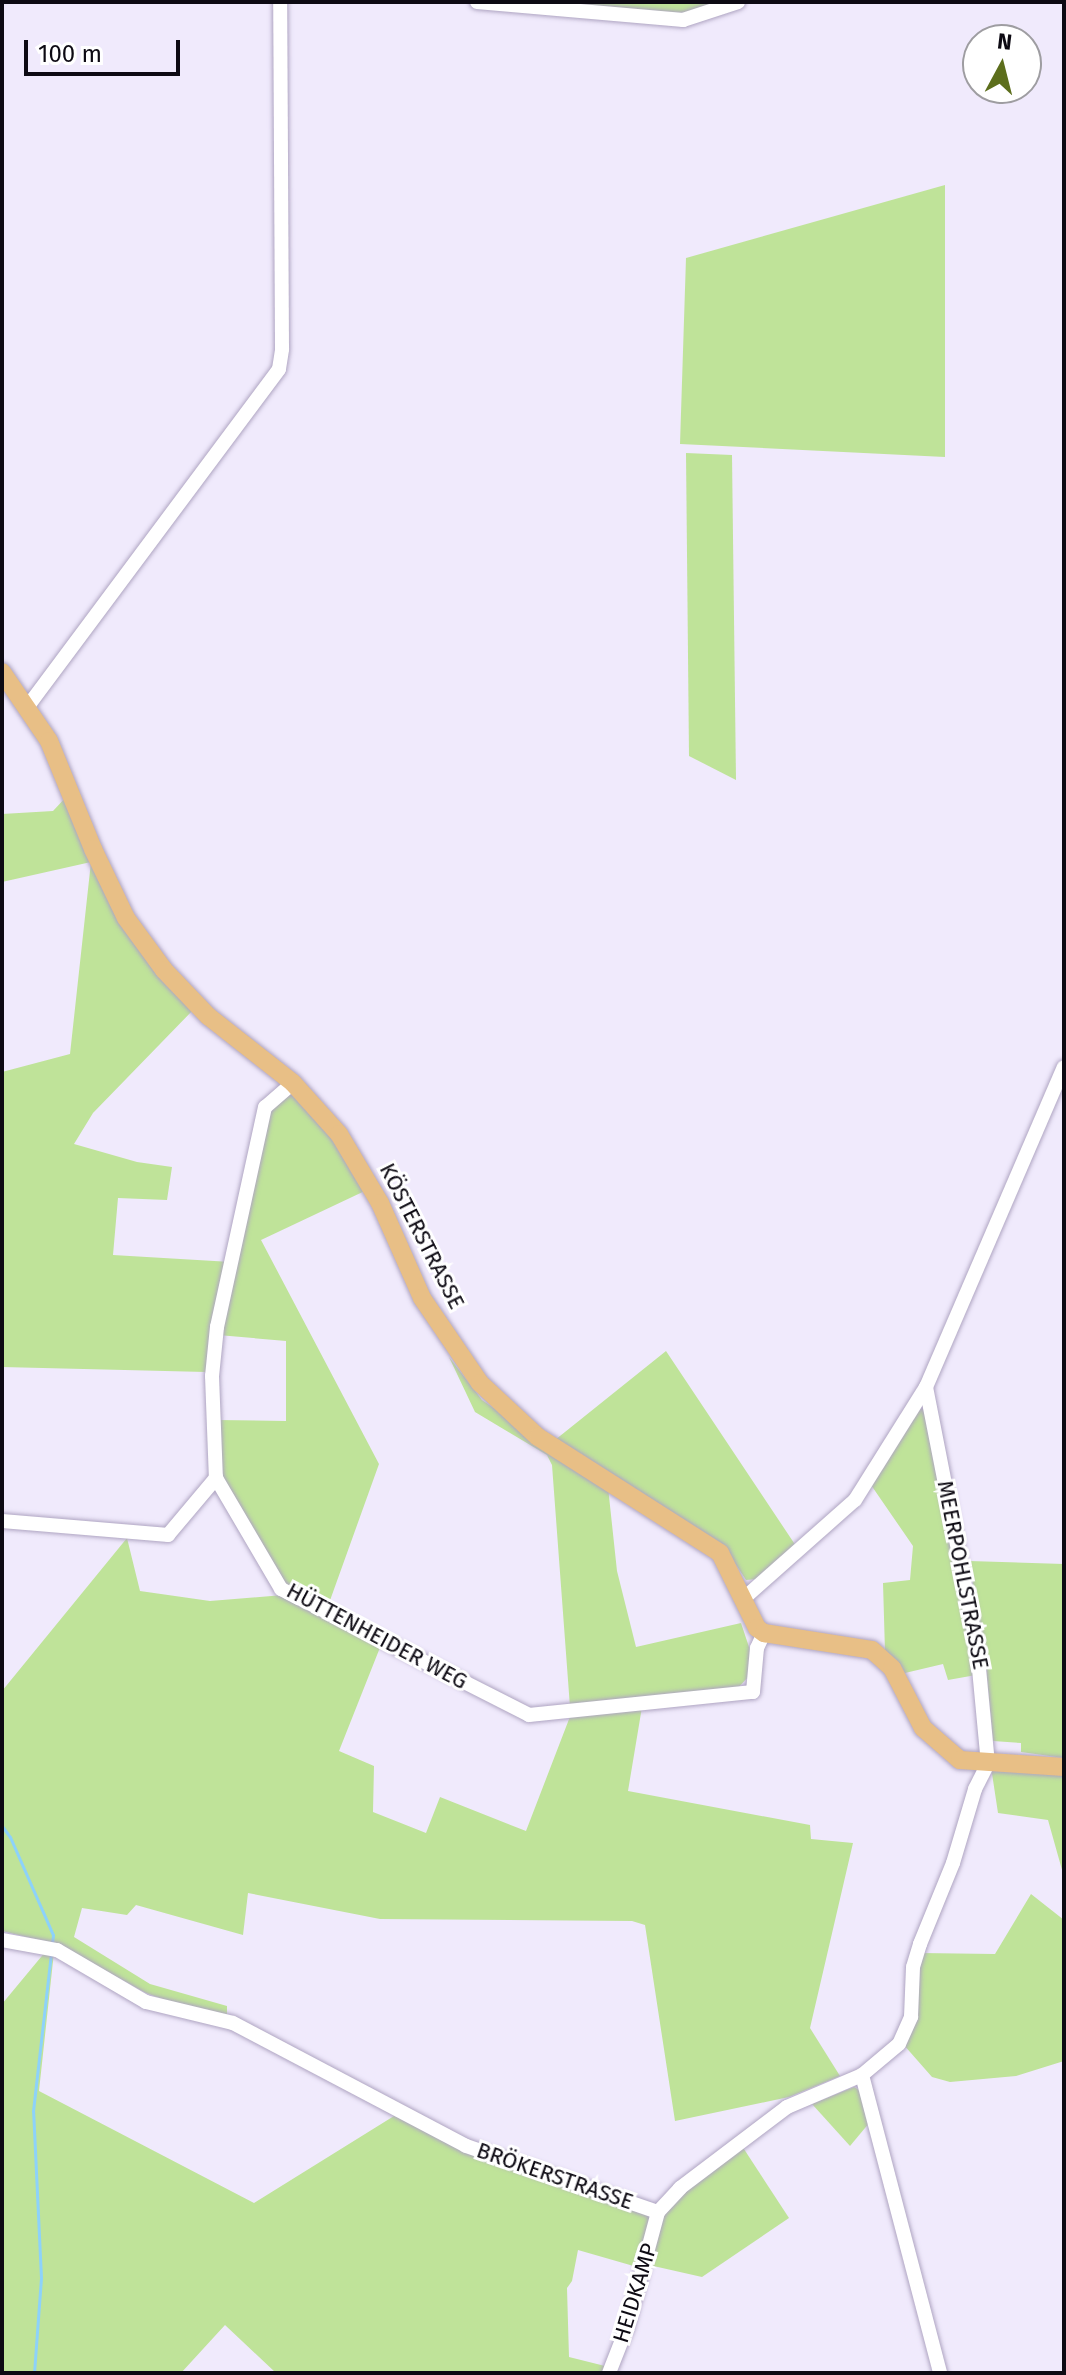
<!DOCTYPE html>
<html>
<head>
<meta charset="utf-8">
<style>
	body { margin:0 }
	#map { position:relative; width:1066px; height:2375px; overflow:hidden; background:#f0eafc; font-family:"Fira Sans",sans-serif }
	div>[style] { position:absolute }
	.green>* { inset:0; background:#bfe399 }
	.stream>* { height:3px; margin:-1.5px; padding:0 1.5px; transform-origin:1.5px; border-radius:1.5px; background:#8dd2fa }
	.roads { filter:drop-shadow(0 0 2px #afa5c2) drop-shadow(0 0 2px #afa5c2) }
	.minor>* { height:14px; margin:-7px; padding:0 7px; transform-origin:7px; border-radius:7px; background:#fff }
	.major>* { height:18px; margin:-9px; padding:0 9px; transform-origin:9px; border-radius:9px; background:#e8bf86 }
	span { translate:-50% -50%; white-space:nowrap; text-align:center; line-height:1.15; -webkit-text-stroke:6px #fff; paint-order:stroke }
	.street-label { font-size:22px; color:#0d0a13 }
	.frame { position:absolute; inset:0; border:4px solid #0d0a13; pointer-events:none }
	.north { position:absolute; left:962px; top:24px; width:80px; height:80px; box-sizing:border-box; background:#fff; border:2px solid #9e9da1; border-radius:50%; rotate:7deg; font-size:22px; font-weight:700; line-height:32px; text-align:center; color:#0d0a13 }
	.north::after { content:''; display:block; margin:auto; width:28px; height:36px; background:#5c6e1c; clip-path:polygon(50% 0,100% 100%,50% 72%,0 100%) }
	.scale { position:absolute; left:24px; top:40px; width:156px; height:36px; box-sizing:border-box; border:4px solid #0d0a13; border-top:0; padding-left:10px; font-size:24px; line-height:28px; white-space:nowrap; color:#0d0a13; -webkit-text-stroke:6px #fff; paint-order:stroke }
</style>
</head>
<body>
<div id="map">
	<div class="green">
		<i style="clip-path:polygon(558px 2px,727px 2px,676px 15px)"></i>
		<i style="clip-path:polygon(945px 185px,945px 457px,680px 444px,686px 258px)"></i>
		<i style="clip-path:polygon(686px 453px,732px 455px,736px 780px,689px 756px)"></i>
		<i style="clip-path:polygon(67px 796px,91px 861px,194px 1009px,93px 1113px,74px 1144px,137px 1162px,172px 1167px,167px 1200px,118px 1198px,113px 1255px,231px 1262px,206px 1372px,2px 1367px,2px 1072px,70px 1054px,91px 862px,2px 882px,2px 814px,53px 811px)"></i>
		<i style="clip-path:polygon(293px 1086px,369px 1189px,261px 1240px,379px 1464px,328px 1606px,284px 1587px,223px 1477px,216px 1420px,286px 1421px,286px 1341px,218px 1335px,267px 1109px)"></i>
		<i style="clip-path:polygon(666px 1351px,796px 1546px,758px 1579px,746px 1580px,725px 1548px,555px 1440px)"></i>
		<i style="clip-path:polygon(449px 1357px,482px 1400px,608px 1487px,617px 1571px,636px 1647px,741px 1623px,751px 1653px,750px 1675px,737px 1689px,570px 1707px,552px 1465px,547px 1455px,475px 1412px)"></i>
		<i style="clip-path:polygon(917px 1409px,926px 1409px,976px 1675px,948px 1680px,943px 1664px,905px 1673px,885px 1652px,883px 1583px,910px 1580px,913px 1546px,871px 1485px)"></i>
		<i style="clip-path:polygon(127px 1538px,140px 1591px,210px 1601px,283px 1595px,381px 1645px,339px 1751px,374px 1766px,373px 1812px,426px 1833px,440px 1797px,526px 1831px,571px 1714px,642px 1707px,628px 1791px,810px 1825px,811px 1839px,853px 1843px,810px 2028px,840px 2076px,789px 2097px,675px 2121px,645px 1925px,632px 1921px,380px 1919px,248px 1893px,243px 1935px,136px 1905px,127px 1915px,82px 1908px,74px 1937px,150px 1984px,227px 2006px,227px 2015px,176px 2004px,146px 1993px,59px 1945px,2px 1931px,2px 1691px)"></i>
		<i style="clip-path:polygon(969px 1561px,1064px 1564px,1064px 1758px,1021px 1752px,1021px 1743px,993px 1741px,985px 1656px)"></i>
		<i style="clip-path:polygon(991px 1767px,1064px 1772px,1064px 1877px,1048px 1820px,998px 1813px)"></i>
		<i style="clip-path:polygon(1031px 1894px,1064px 1920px,1064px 2061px,1016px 2076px,950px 2082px,932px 2077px,903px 2044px,920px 1953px,995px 1954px)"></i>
		<i style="clip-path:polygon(46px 1951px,54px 1952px,39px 2091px,254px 2203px,394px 2116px,645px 2211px,651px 2219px,637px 2267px,578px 2250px,572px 2281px,567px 2288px,569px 2357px,605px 2366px,603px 2373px,276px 2373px,225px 2325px,181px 2373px,2px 2373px,2px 2004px)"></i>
		<i style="clip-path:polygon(854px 2087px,861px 2091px,870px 2122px,850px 2146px,812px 2104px)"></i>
		<i style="clip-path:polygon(742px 2146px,789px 2218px,702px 2277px,649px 2265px,663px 2217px,683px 2192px)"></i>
	</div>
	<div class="stream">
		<i style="left:2px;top:1826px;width:14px;rotate:54deg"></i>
		<i style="left:10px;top:1837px;width:107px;rotate:66.3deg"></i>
		<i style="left:53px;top:1935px;width:8px;rotate:97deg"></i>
		<i style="left:34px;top:2373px;width:95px;rotate:-85.8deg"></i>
		<i style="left:41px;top:2278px;width:167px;rotate:-92.7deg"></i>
		<i style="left:33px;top:2111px;width:158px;rotate:-83.5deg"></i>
	</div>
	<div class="roads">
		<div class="minor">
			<i style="left:477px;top:2px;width:207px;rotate:5deg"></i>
			<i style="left:683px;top:20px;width:58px;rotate:-18.1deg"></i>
			<i style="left:28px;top:706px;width:420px;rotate:-53.3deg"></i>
			<i style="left:279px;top:369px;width:20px;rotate:-81deg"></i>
			<i style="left:282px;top:349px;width:347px;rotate:-90.3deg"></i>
			<i style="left:293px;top:1083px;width:37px;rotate:139deg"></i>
			<i style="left:265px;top:1107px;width:225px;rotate:102.3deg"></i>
			<i style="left:217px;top:1327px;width:49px;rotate:95.8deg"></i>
			<i style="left:212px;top:1376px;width:102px;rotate:87.8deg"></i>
			<i style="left:216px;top:1478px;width:129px;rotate:59.6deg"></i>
			<i style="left:281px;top:1589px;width:278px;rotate:26.9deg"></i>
			<i style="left:529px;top:1715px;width:225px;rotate:-5.9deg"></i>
			<i style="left:753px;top:1692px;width:44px;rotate:-84.8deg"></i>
			<i style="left:757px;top:1648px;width:17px;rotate:-65deg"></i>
			<i style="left:2px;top:1521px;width:167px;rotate:4.8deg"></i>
			<i style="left:168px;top:1535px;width:75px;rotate:-49.9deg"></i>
			<i style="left:743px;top:1599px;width:149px;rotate:-41.5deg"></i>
			<i style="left:855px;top:1500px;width:133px;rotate:-57.9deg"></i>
			<i style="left:926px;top:1387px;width:348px;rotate:-66.7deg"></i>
			<i style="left:2px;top:1940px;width:56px;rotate:10.3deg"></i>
			<i style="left:57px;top:1950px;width:103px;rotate:30.3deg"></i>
			<i style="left:146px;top:2002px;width:89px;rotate:13.6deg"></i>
			<i style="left:233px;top:2023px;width:263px;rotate:27.8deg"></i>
			<i style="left:466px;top:2146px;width:203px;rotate:19deg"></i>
			<i style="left:862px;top:2075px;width:308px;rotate:75.3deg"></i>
			<i style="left:609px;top:2373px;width:49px;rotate:-68.6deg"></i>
			<i style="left:627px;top:2327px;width:119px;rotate:-74.9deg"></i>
			<i style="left:658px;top:2212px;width:33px;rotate:-47deg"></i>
			<i style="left:680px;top:2188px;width:134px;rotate:-37.1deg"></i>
			<i style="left:787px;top:2107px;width:82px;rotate:-23.1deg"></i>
			<i style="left:862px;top:2075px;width:48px;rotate:-40deg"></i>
			<i style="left:899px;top:2044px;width:30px;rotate:-66deg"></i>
			<i style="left:911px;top:2017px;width:50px;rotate:-87.7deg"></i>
			<i style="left:913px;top:1967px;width:24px;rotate:-73deg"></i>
			<i style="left:920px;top:1944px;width:87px;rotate:-67.8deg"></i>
			<i style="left:953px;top:1863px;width:77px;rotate:-73.4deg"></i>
			<i style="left:975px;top:1789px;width:28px;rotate:-63deg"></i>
			<i style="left:988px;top:1764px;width:118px;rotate:-95.4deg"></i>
			<i style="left:977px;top:1647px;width:265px;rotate:-101.1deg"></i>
		</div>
		<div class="major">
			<i style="left:2px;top:672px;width:83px;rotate:55.7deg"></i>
			<i style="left:49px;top:741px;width:117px;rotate:67.8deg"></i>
			<i style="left:93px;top:849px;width:76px;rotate:64.4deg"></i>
			<i style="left:126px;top:918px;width:64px;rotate:53.8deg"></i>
			<i style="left:164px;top:970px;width:64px;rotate:46.3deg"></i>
			<i style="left:208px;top:1016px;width:108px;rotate:38.2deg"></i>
			<i style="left:293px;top:1083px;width:69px;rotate:48deg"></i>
			<i style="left:339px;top:1134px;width:80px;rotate:59.3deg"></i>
			<i style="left:380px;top:1203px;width:104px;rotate:66.1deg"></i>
			<i style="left:422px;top:1298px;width:103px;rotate:55.7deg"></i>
			<i style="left:480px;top:1383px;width:79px;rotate:43deg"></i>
			<i style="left:538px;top:1437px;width:216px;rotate:32.5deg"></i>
			<i style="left:720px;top:1553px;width:84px;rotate:63.7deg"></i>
			<i style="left:757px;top:1628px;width:9px;rotate:36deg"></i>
			<i style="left:764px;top:1633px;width:109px;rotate:8.9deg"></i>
			<i style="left:872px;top:1650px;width:27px;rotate:42deg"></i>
			<i style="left:892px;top:1668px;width:68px;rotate:62.7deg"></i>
			<i style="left:923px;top:1728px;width:49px;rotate:40.9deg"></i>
			<i style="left:960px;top:1760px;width:104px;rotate:3.9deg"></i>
		</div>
	</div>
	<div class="street-label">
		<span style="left:422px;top:1236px;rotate:63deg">KÖSTERSTRASSE</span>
		<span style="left:963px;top:1575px;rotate:79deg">MEERPOHLSTRASSE</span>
		<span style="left:377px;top:1636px;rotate:28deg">HÜTTENHEIDER WEG</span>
		<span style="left:555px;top:2176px;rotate:19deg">BRÖKERSTRASSE</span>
		<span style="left:635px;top:2293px;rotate:-73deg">HEIDKAMP</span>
	</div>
	<div class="frame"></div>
	<div class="north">N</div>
	<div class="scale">100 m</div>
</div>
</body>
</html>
